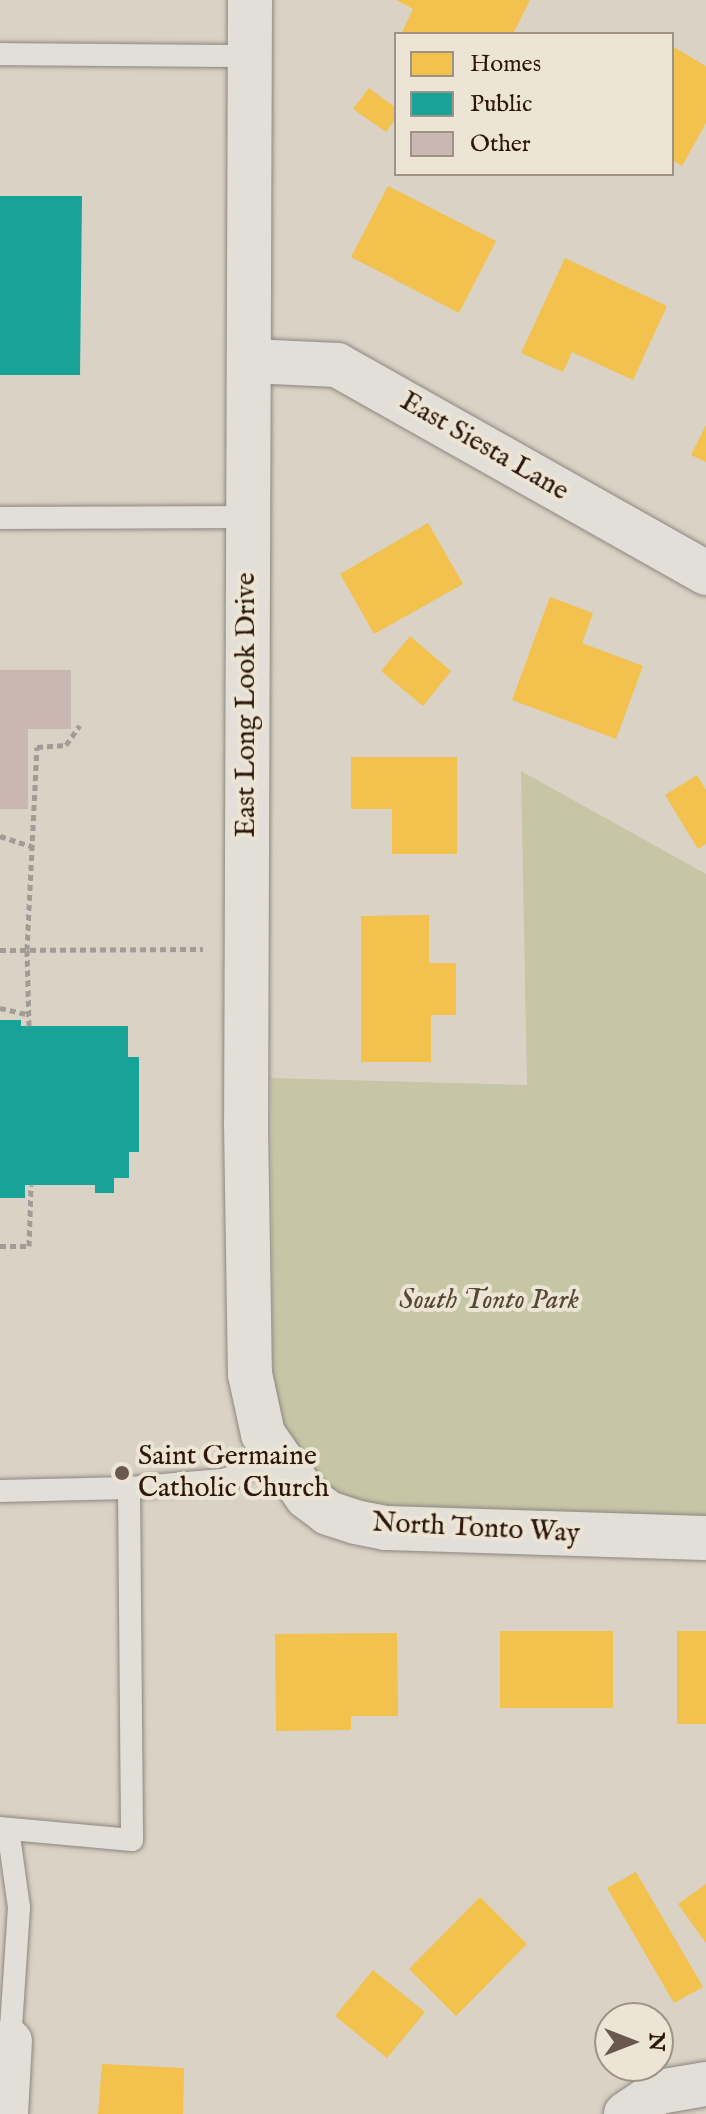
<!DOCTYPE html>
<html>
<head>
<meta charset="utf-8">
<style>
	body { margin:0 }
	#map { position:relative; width:706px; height:2114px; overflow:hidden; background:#d9d2c5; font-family:"IM FELL English",serif }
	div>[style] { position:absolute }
	.green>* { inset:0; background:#c6c6a7 }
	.homes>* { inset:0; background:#f2c14e }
	.public>* { inset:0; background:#17a398 }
	.building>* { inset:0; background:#c8b8b1 }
	.path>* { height:5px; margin-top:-2.5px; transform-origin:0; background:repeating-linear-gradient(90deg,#a19c95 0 6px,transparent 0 10px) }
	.roads { filter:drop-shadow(0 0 2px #8d867e) drop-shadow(0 0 2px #8d867e) }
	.lane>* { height:22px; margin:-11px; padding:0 11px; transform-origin:11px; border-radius:11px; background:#e2dfd9 }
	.street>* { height:44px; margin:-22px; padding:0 22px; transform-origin:22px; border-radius:22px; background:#e2dfd9 }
	.dots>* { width:22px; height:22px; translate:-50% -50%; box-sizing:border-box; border:4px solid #ece4d4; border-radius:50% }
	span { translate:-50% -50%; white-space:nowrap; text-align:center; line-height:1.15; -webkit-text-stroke:8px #ece4d4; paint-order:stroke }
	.street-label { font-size:28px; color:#2d170c }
	.park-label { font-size:28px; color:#564933; font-style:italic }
	.poi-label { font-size:28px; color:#2d170c }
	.left { translate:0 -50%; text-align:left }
	.legend { position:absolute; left:394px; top:32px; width:280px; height:144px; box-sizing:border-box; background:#ece4d4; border:2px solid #a09284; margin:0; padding:10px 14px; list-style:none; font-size:24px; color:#2d170c }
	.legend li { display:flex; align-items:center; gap:16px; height:40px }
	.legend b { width:40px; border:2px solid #a09284 }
	.north { position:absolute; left:594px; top:2002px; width:80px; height:80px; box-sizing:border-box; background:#ece4d4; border:2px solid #a09284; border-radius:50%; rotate:90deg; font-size:22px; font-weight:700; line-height:32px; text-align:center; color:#2d170c }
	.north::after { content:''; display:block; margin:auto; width:28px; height:36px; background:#69584d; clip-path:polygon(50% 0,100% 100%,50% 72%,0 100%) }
</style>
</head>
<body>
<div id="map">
	<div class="green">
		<i style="clip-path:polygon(521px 771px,706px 874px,706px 1524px,362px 1508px,325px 1487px,285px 1433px,273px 1403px,271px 1078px,527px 1085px)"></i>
	</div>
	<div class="homes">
		<i style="clip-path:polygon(396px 0,530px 0,513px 34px,401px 34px,413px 9px)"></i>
		<i style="clip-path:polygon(672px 46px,706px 66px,706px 123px,682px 166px,672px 160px)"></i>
		<i style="clip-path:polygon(369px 88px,396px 108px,396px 118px,386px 132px,353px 109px)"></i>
		<i style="clip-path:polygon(388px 186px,496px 241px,459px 313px,351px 257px)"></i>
		<i style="clip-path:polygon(565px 258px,667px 306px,633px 380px,572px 352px,563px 372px,521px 353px)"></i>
		<i style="clip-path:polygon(706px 425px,706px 462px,691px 455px)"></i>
		<i style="clip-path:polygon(428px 523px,463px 584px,374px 634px,340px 574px)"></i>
		<i style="clip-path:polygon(550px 597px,593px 613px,582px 643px,643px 666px,616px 739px,512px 700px)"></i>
		<i style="clip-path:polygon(410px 636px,451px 671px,423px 706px,381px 671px)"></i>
		<i style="clip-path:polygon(351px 757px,457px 757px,457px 854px,392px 854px,392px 809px,351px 809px)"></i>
		<i style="clip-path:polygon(697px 775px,706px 790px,706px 844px,698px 849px,665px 795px)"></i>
		<i style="clip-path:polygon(429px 915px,429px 963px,456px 963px,456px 1015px,431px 1015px,431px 1062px,361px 1062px,361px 916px)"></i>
		<i style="clip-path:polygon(500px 1631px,613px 1631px,613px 1708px,500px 1708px)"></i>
		<i style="clip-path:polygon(677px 1631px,706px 1631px,706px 1724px,677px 1724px)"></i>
		<i style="clip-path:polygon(397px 1633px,398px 1716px,351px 1716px,351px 1730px,276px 1731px,275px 1634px)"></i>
		<i style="clip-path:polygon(636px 1872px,703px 1987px,674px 2003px,607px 1888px)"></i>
		<i style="clip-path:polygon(706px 1884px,706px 1943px,678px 1904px)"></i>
		<i style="clip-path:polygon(480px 1897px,527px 1944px,456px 2016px,409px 1969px)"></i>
		<i style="clip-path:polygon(373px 1970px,425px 2012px,387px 2058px,335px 2016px)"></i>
		<i style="clip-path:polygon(102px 2064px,184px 2068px,183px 2114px,98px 2114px)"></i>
	</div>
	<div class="public">
		<i style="clip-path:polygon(0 196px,82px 196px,80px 375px,0 375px)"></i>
		<i style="clip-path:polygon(0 1020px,21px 1020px,21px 1026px,128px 1026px,128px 1057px,139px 1057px,139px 1152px,129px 1152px,129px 1178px,114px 1178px,114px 1193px,95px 1193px,95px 1185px,25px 1185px,25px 1198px,0 1198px)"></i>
	</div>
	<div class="building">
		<i style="clip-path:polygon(0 670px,71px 670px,71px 729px,28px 729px,28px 809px,0 809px)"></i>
	</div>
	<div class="path">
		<i style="left:0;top:836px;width:35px;rotate:18deg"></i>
		<i style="left:0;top:950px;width:203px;rotate:-0.3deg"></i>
		<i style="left:0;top:1008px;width:28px;rotate:13deg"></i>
		<i style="left:29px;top:1026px;width:76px;rotate:-91.5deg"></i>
		<i style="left:27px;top:950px;width:203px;rotate:-87.2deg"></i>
		<i style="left:37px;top:747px;width:29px;rotate:-4deg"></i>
		<i style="left:66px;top:745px;width:24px;rotate:-55deg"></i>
		<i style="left:0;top:1246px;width:29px"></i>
		<i style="left:29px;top:1246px;width:61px;rotate:-88.1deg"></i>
	</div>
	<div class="roads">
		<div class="lane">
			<i style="left:0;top:54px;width:250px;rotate:0.5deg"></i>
			<i style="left:0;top:518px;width:247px;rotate:-0.2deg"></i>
			<i style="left:129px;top:1488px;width:93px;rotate:-4.9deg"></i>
			<i style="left:222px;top:1480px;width:18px;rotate:-16deg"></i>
			<i style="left:239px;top:1475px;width:40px;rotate:-34.9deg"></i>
			<i style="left:0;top:1491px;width:129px;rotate:-1.3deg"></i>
			<i style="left:129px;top:1488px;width:352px;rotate:89.5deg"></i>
			<i style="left:132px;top:1840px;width:133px;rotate:-174.8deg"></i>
			<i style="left:8px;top:1829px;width:79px;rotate:82deg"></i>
			<i style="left:19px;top:1907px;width:134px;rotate:93.8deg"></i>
		</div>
		<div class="street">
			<i style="left:250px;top:0;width:1124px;rotate:90.2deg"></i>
			<i style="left:246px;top:1124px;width:250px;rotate:89.1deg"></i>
			<i style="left:250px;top:1374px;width:61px;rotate:77.8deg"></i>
			<i style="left:263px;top:1434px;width:77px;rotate:55.1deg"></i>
			<i style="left:307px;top:1497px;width:26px;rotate:37deg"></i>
			<i style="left:328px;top:1513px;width:28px;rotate:18deg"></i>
			<i style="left:355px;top:1522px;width:32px;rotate:11deg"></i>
			<i style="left:386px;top:1528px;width:320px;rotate:1.8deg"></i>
			<i style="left:251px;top:361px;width:86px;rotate:2.7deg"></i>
			<i style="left:337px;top:365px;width:424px;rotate:29.4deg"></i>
			<i style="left:6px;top:2114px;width:73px;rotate:-86.9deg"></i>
			<i style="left:626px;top:2114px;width:40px;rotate:-34deg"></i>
			<i style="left:659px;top:2092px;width:48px;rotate:-9.7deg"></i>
		</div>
	</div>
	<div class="dots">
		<i style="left:122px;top:1473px;background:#69584d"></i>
	</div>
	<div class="street-label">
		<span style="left:484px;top:447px;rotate:30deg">East Siesta Lane</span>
		<span style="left:247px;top:705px;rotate:-90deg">East Long Look Drive</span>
		<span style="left:476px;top:1529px;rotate:3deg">North Tonto Way</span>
	</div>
	<div class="park-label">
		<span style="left:489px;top:1301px">South Tonto Park</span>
	</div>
	<div class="poi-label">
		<span class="left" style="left:138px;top:1473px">Saint Germaine<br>Catholic Church</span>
	</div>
	<ul class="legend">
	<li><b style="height:22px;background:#f2c14e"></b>Homes</li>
	<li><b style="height:22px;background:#17a398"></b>Public</li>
	<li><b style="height:22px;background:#c8b8b1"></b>Other</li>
	</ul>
	<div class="north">N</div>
</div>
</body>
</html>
